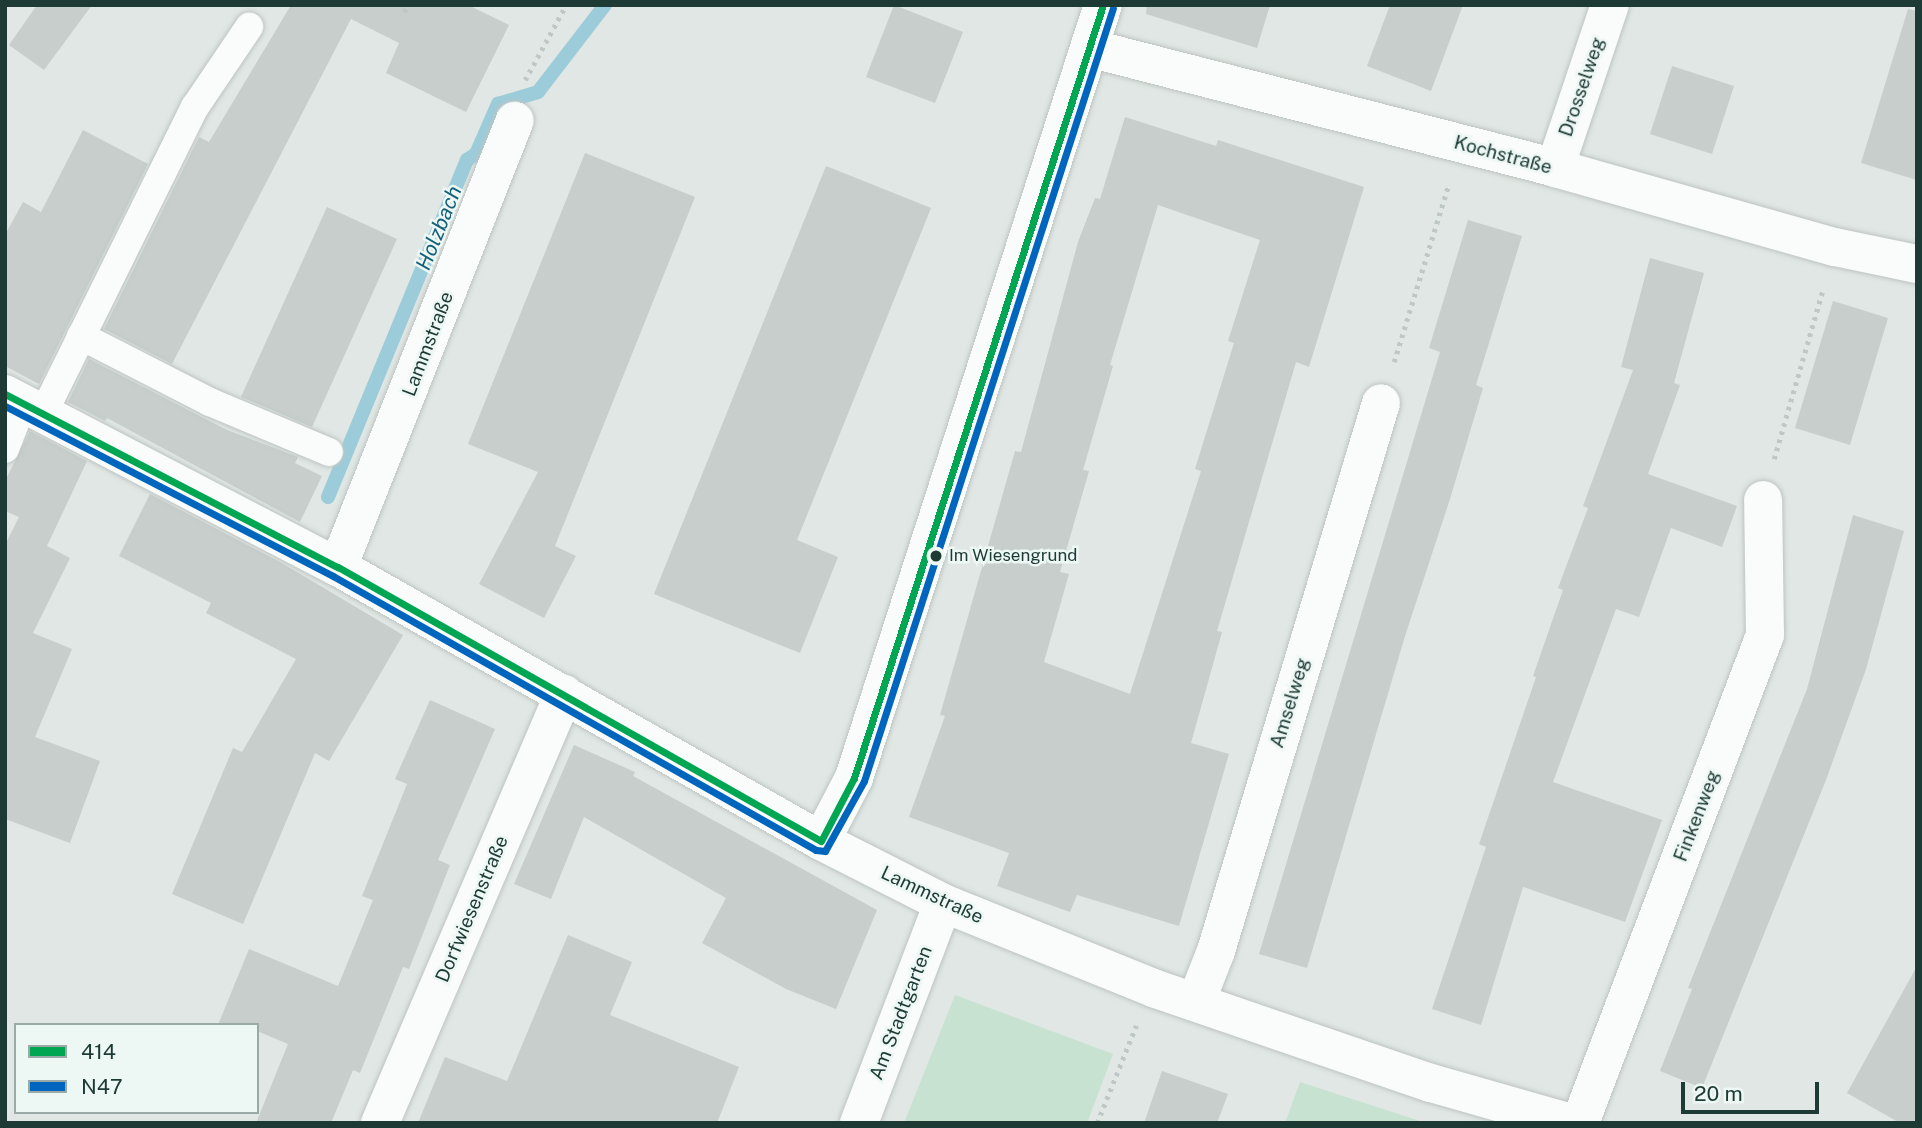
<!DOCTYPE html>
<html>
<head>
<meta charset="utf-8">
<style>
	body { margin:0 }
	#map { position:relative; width:1922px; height:1128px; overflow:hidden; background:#e0e7e4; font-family:"Public Sans",sans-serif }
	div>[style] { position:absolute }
	.green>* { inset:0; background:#c7e2d1 }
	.stream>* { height:14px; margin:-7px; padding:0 7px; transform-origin:7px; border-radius:7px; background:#9cccda }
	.building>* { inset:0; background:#c7cecb }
	.path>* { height:4.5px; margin-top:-2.25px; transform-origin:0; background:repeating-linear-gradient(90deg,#bec8c6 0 3.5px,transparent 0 8.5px) }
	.roads { filter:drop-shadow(0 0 2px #bdc4c1) drop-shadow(0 0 2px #bdc4c1) }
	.service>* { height:28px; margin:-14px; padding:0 14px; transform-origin:14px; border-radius:14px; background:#fafbfb }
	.minor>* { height:38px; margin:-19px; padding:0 19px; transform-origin:19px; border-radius:19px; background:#fafbfb }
	.bus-1>* { height:7px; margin:-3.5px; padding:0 3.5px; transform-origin:3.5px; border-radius:3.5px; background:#00a651 }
	.bus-2>* { height:7px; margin:-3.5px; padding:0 3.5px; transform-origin:3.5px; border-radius:3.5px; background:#0065bd }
	.dots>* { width:19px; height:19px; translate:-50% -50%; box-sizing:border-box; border:4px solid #edf7f3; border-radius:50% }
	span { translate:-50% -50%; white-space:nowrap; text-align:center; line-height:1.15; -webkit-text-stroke:5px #edf7f3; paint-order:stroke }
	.bus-label { font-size:17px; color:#1d3a35 }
	.left { translate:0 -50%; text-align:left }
	.street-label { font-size:19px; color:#1d3a35 }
	.water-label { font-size:21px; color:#14607a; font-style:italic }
	.frame { position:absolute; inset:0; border:7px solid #1d3a35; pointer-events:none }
	.legend { position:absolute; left:14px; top:1023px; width:245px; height:91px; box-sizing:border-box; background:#edf7f3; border:2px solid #9aaba7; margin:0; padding:9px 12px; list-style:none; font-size:21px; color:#1d3a35 }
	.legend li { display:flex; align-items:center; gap:14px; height:35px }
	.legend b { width:35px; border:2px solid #9aaba7 }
	.scale { position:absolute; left:1681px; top:1082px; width:138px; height:32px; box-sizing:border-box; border:4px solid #1d3a35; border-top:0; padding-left:9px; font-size:21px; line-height:24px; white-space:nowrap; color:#1d3a35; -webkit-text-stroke:5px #edf7f3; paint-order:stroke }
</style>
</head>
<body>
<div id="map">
	<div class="green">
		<i style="clip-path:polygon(955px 995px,1113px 1054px,1087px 1123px,904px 1123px)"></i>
		<i style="clip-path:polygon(1300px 1082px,1426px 1123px,1285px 1123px)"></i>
	</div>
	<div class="stream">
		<i style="left:328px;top:497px;width:365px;rotate:-67.6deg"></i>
		<i style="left:467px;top:160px;width:11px;rotate:-34deg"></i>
		<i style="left:476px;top:154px;width:55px;rotate:-66.3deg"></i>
		<i style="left:498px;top:104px;width:42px;rotate:-16.7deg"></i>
		<i style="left:538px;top:92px;width:110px;rotate:-52.4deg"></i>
	</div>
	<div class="building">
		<i style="clip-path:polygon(37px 5px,92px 5px,44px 70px,9px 45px)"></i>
		<i style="clip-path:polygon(291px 5px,468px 5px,509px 25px,466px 112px,386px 73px,399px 43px,351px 19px,172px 364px,104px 329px,199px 137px,209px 142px)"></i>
		<i style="clip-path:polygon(894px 5px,963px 32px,935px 103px,866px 77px)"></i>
		<i style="clip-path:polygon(1147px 5px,1270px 5px,1257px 48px,1146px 14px)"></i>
		<i style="clip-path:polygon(1390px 5px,1463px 5px,1431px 91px,1367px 66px)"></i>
		<i style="clip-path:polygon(1908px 9px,1917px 11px,1917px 180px,1861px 163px)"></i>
		<i style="clip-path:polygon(1672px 66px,1734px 86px,1712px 154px,1650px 134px)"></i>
		<i style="clip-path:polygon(evenodd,1125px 117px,1216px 146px,1218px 140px,1364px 187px,1309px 367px,1296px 362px,1217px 631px,1222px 632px,1191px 743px,1229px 754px,1179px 926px,1077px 895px,1070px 912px,997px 886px,1009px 853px,909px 817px,945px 716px,940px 715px,1015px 451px,1021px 452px,1078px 242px,1095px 198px,1100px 199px,1125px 117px,1158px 205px,1260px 240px,1228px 341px,1234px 343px,1195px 469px,1201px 471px,1130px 694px,1044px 662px,1069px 574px,1060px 572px,1089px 471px,1083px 470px,1113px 366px,1110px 365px,1158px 205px)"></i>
		<i style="clip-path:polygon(83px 130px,148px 164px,39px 384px,5px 366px,5px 235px,23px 202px,41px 212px)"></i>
		<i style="clip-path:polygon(585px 153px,695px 197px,555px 546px,576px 556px,544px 618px,479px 584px,538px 472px,468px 444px)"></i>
		<i style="clip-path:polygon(826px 166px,931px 208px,797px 540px,838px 557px,800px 653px,654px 594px)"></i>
		<i style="clip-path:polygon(327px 207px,397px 239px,312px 427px,241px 397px)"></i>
		<i style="clip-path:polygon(1468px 220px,1522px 236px,1476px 385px,1483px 388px,1450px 499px,1405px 636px,1307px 968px,1259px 954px,1440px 352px,1429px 348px)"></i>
		<i style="clip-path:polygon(1650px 258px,1704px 273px,1674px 383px,1680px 385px,1648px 474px,1737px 506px,1722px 547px,1671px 528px,1639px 617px,1616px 609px,1553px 782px,1662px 820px,1625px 922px,1523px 887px,1481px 1025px,1432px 1009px,1486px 847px,1479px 844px,1536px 677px,1533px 676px,1563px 590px,1558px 588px,1588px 508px,1583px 506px,1633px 370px,1621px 367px)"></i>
		<i style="clip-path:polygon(1833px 301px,1888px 318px,1850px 445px,1795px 428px)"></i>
		<i style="clip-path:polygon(89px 359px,227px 430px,298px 457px,295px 463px,322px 476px,300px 522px,107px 418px,105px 421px,68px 402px)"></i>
		<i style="clip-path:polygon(30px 431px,87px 461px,47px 546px,70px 558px,33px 633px,72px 649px,35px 737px,100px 761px,70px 843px,5px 819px,5px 545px,19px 517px,5px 511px,5px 481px)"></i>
		<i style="clip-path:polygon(150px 494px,280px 562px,403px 635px,329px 761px,315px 753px,243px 924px,172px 894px,233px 748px,242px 752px,296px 659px,206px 613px,211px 603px,119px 556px)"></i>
		<i style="clip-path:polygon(1853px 515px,1904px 531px,1866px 669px,1826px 780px,1702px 1088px,1660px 1071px,1692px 989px,1688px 988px,1807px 689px)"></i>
		<i style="clip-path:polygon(430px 700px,495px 729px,438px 860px,450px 865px,409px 969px,403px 967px,360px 1073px,353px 1070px,331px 1123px,256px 1123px,288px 1044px,257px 1031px,257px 1025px,218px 1025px,249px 949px,338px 986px,373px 900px,362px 896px,407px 784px,395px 779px)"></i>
		<i style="clip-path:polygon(574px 745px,635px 772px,633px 776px,877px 910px,836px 1009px,786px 989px,702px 943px,726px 898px,584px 817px,551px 899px,514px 884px)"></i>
		<i style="clip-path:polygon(568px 935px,632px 962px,610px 1015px,739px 1067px,717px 1123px,418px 1123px,445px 1057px,507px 1081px)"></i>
		<i style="clip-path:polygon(1917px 966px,1917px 1123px,1900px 1123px,1847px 1093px)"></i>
		<i style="clip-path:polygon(1162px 1071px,1228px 1094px,1217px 1123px,1144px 1123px)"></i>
	</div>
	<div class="path">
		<i style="left:404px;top:12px;width:8px;rotate:-60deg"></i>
		<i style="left:525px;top:80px;width:85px;rotate:-61.3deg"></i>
		<i style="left:1394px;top:362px;width:184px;rotate:-72.9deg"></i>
		<i style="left:1774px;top:459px;width:177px;rotate:-73.9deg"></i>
		<i style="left:947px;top:1123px;width:13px"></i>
		<i style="left:1097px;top:1123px;width:105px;rotate:-68.1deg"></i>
	</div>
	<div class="roads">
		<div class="service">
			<i style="left:81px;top:336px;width:145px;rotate:27.1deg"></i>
			<i style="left:210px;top:402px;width:129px;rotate:22.8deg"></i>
			<i style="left:43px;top:414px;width:343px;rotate:-63.7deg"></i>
			<i style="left:195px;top:107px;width:97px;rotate:-56deg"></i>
			<i style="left:5px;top:449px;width:49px;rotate:-68.6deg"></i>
		</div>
		<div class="minor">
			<i style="left:1089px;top:48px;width:481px;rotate:14.4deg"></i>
			<i style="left:1555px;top:168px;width:291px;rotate:15.8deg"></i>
			<i style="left:1835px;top:247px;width:84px;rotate:11.7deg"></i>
			<i style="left:1555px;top:168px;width:172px;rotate:-71.4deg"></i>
			<i style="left:5px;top:394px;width:375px;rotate:27.5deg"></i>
			<i style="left:338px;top:567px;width:555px;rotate:29.57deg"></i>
			<i style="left:821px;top:841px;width:137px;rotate:26.9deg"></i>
			<i style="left:943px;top:903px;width:227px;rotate:22deg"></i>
			<i style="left:1153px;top:988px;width:294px;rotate:18.9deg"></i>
			<i style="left:1431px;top:1083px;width:146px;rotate:15.9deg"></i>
			<i style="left:338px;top:567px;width:480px;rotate:-68.4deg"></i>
			<i style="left:821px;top:841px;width:71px;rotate:-62.4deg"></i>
			<i style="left:854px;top:778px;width:812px;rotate:-72.15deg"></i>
			<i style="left:1196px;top:1002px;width:55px;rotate:-68.6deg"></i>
			<i style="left:1216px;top:951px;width:572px;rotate:-73.24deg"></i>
			<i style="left:380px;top:1123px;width:467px;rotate:-66.8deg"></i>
			<i style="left:859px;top:1123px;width:235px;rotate:-69.1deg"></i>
			<i style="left:1580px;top:1123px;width:522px;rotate:-69.24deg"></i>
			<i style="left:1765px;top:635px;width:135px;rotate:-90.8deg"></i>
		</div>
	</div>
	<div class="bus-1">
		<i style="left:5px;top:394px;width:375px;rotate:27.5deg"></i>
		<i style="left:338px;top:567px;width:555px;rotate:29.57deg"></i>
		<i style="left:821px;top:841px;width:71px;rotate:-62.4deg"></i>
		<i style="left:854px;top:778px;width:812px;rotate:-72.15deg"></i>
	</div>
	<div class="bus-2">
		<i style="left:5px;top:406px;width:369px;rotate:27.4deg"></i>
		<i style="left:333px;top:576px;width:555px;rotate:29.57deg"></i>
		<i style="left:816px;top:850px;width:9px;rotate:6deg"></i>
		<i style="left:825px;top:851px;width:80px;rotate:-60.9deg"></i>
		<i style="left:864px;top:781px;width:812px;rotate:-72.15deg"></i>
	</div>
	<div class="dots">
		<i style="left:936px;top:556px;background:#1d3a35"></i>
	</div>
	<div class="bus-label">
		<span class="left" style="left:949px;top:556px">Im Wiesengrund</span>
	</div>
	<div class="street-label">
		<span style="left:1582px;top:87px;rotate:-71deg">Drosselweg</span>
		<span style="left:1503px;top:155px;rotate:15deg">Kochstraße</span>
		<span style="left:428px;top:344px;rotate:-69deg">Lammstraße</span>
		<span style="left:1290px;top:703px;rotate:-73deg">Amselweg</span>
		<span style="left:1697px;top:816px;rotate:-69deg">Finkenweg</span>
		<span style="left:932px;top:895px;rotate:25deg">Lammstraße</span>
		<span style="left:472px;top:909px;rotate:-67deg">Dorfwiesenstraße</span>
		<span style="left:901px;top:1013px;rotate:-69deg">Am Stadtgarten</span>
	</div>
	<div class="water-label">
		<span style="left:439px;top:228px;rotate:-68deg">Holzbach</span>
	</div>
	<div class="frame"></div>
	<ul class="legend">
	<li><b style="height:9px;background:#00a651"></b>414</li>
	<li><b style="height:9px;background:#0065bd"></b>N47</li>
	</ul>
	<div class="scale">20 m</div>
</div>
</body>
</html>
